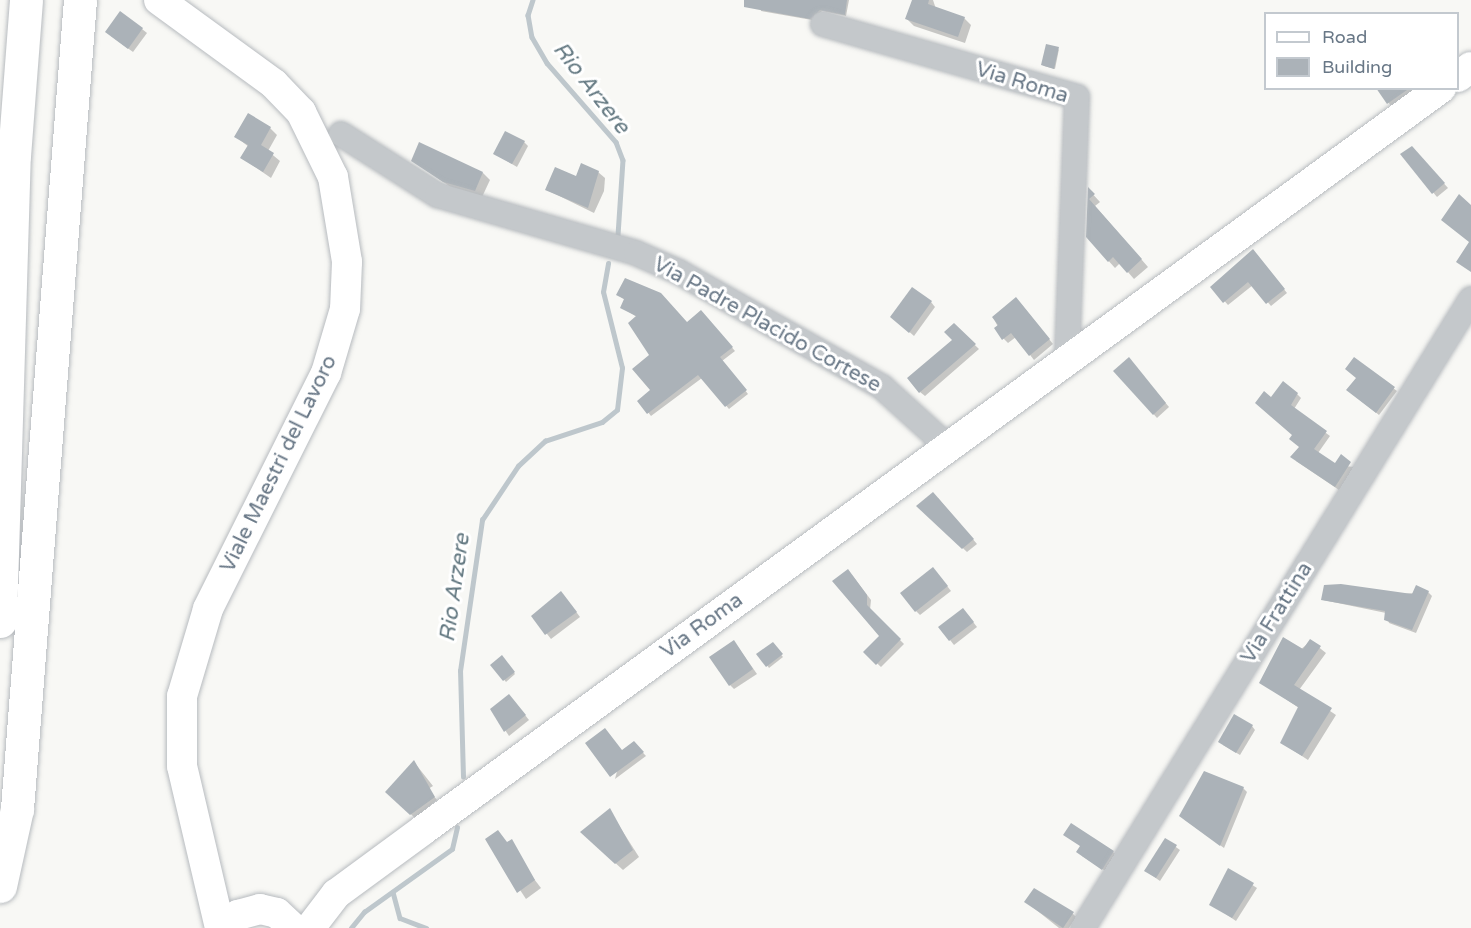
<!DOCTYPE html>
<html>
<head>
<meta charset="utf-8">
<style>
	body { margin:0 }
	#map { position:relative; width:1471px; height:928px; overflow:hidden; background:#f8f8f5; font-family:"Varela Round",sans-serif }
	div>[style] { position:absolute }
	.shadow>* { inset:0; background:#0003 }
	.stream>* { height:4.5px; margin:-2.25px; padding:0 2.25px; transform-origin:2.25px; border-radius:2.25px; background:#bec7cc }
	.building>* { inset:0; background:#abb2b8 }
	.roads { filter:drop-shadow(0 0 2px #b7bbbf) drop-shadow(0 0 2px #b7bbbf) }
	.minor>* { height:24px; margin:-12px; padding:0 12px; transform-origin:12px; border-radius:12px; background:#c4c8cb }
	.major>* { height:30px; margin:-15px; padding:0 15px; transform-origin:15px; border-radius:15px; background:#fff }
	.highway>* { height:33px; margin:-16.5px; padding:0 16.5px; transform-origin:16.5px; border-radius:16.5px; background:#fff }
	span { translate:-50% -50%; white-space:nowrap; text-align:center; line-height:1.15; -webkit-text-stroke:6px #fff; paint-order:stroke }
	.street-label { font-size:21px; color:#687786 }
	.water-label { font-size:22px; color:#637881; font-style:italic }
	.legend { position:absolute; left:1264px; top:12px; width:195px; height:78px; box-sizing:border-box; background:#fff; border:2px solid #c3c9cf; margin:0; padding:8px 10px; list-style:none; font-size:18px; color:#687786 }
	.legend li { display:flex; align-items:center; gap:12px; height:30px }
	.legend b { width:30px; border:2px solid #c3c9cf }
</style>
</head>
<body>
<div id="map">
	<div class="shadow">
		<i style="clip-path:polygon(761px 0,849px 0,846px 16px,822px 11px,812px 20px,761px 11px)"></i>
		<i style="clip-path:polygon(913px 0,933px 0,936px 9px,964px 18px,971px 25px,965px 43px,914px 26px,907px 19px)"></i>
		<i style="clip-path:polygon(142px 29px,147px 33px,133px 52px,111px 36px)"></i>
		<i style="clip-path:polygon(1059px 49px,1055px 69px,1044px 66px,1043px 65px)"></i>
		<i style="clip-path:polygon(1378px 88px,1416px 88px,1391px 106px)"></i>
		<i style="clip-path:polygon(270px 128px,277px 135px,268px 151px,280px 161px,271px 178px,242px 158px,249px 147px,236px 137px)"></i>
		<i style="clip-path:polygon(524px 142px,528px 146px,517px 167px,495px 154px)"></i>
		<i style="clip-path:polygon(1416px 152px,1448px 188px,1437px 197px,1402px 155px)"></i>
		<i style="clip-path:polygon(413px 161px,483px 173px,490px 180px,482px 197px,452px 188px)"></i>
		<i style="clip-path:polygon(598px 172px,605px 178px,604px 191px,594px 213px,547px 190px)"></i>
		<i style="clip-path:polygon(1089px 190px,1100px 202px,1095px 206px,1148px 267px,1134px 279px,1120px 263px,1115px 268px,1087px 237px)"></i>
		<i style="clip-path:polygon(1256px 255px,1287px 293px,1271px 306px,1253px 285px,1228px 305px,1212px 287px)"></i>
		<i style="clip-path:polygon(618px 295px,687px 324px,704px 315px,735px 351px,722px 361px,748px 394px,729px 409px,702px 378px,651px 416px,639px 401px,652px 390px,651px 355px,637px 317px,621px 307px,625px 300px)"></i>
		<i style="clip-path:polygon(931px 302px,935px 307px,914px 336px,897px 321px)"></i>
		<i style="clip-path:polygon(1021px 304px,1053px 344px,1034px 360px,1016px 337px,1008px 343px,1004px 339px,993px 317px)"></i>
		<i style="clip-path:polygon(954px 325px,979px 349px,925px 396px,920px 392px,954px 340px)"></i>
		<i style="clip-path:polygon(1354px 359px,1397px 391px,1379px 415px,1351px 393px,1357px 378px)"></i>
		<i style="clip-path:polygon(1132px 363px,1169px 407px,1157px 418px,1116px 371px)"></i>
		<i style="clip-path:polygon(1297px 394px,1301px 398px,1294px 409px,1330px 436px,1318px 453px,1335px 465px,1354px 467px,1339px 490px,1296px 461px,1300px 447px,1271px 399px)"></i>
		<i style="clip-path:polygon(938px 498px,977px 544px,967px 552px,919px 506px)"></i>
		<i style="clip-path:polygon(937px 573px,951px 591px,920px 615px,916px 611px)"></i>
		<i style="clip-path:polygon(852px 575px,871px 600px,870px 610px,904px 644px,881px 667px,865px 652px,881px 636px)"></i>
		<i style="clip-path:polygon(1428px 592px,1432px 596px,1416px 633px,1389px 623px,1386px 613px,1323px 600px)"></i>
		<i style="clip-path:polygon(565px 597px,580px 617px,551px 639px,533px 616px)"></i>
		<i style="clip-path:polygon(967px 614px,977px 627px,954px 645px,950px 640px)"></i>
		<i style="clip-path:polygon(1311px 641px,1326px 653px,1299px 690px,1336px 715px,1308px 760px,1282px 743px,1299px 708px,1261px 682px)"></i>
		<i style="clip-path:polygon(772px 644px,783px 657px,769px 668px,759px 654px)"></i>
		<i style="clip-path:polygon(738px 647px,757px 674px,734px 689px,730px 685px)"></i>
		<i style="clip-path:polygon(501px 657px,515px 674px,506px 682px,492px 665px)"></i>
		<i style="clip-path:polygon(513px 700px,529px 720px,509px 736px,492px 710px)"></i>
		<i style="clip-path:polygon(1252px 726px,1255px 730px,1240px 755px,1223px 745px)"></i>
		<i style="clip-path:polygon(634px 743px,646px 756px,615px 779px,622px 752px)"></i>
		<i style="clip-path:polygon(414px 762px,433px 786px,428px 789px,437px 800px,415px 818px,387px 792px)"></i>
		<i style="clip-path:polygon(1243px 788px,1247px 792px,1224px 848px,1185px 820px)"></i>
		<i style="clip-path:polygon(609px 810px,639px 857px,623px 870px,589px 839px)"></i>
		<i style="clip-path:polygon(498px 832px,541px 888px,526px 899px,487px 840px)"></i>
		<i style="clip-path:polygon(1166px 840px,1180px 850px,1160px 881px,1150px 874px)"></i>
		<i style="clip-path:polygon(1113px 852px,1117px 856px,1107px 872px,1082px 856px)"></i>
		<i style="clip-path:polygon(1229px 870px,1257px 888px,1236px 921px,1211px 904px)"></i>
		<i style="clip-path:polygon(1030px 905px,1073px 914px,1076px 917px,1069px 928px,1059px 928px)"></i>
	</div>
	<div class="stream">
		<i style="left:533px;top:0;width:16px;rotate:108deg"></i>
		<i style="left:528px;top:15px;width:22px;rotate:80deg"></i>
		<i style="left:532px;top:37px;width:30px;rotate:60deg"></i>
		<i style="left:547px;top:63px;width:105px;rotate:48.9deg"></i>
		<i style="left:616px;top:142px;width:19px;rotate:69deg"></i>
		<i style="left:623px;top:160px;width:75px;rotate:93.8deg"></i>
		<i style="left:463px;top:777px;width:106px;rotate:-91.6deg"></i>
		<i style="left:460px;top:671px;width:153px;rotate:-81.7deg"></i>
		<i style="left:482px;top:520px;width:65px;rotate:-56.3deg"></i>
		<i style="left:518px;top:466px;width:37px;rotate:-43deg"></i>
		<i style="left:545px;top:441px;width:60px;rotate:-18.4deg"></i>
		<i style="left:602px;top:422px;width:19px;rotate:-39deg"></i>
		<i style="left:617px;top:410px;width:42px;rotate:-83.2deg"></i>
		<i style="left:622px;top:368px;width:78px;rotate:-104deg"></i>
		<i style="left:603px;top:292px;width:29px;rotate:-80deg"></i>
		<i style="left:393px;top:892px;width:27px;rotate:75deg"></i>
		<i style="left:400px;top:918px;width:28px;rotate:21deg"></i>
		<i style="left:351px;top:928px;width:21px;rotate:-51deg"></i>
		<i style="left:364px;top:912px;width:108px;rotate:-35.6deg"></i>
		<i style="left:452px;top:849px;width:22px;rotate:-77deg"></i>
	</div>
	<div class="building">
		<i style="clip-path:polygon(744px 0,847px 0,845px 15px,820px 10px,810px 19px,744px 7px)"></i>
		<i style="clip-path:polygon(912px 0,929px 0,928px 4px,965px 17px,958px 37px,905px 19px)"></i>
		<i style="clip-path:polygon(120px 11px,143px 28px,128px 49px,105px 32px)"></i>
		<i style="clip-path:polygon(1046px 44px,1059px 47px,1054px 69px,1041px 65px)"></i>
		<i style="clip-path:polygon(1376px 88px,1410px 88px,1387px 104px)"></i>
		<i style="clip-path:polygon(248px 113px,271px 127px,261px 145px,274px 153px,263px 172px,240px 158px,248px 145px,234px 137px)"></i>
		<i style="clip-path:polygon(505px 131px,525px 141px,512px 164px,493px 154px)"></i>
		<i style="clip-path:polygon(419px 142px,483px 172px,475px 191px,443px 182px,411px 161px)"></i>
		<i style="clip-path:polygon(1412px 146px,1445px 183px,1432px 194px,1400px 154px)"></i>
		<i style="clip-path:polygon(581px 163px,599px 171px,588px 208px,545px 190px,555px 167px,576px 176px)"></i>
		<i style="clip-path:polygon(1088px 187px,1095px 194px,1089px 199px,1142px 259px,1127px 273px,1113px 257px,1108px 262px,1086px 237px)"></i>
		<i style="clip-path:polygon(1459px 194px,1471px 205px,1471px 272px,1456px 262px,1469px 242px,1441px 220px)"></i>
		<i style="clip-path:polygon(1253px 249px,1285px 289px,1266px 304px,1248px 282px,1223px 303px,1210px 287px)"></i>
		<i style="clip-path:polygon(625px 278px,661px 293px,687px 322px,701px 310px,733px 347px,720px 357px,747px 390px,725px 407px,698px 375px,647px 414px,637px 401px,650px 390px,632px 369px,649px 355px,628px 323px,636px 316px,620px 308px,624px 299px,616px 295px)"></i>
		<i style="clip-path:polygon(912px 287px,932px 301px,909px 333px,890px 317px)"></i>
		<i style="clip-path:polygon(1016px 297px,1050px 339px,1029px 356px,1011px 333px,1002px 340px,994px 328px,998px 325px,992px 317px)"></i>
		<i style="clip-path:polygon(954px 323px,976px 344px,919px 393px,907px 378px,952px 340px,944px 332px)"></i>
		<i style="clip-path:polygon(1129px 357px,1166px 403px,1153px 415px,1113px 371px)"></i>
		<i style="clip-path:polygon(1354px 357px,1395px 387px,1376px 413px,1346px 390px,1356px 378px,1345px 369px)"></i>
		<i style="clip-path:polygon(1283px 381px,1298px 393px,1291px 405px,1327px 431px,1314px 449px,1335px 463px,1341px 454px,1351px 462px,1335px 487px,1290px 457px,1299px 447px,1289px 439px,1292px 435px,1255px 403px,1264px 391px,1271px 397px)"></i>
		<i style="clip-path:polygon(933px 492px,974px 539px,962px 549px,916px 506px)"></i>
		<i style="clip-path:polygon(933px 567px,948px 586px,915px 612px,900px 593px)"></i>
		<i style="clip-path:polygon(848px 569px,867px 595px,867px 605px,901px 639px,876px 665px,863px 652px,879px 636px,832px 581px)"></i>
		<i style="clip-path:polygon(1341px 584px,1412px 594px,1416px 585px,1429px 591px,1412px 630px,1384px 620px,1385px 611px,1321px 600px,1324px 585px)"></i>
		<i style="clip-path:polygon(561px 591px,577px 612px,545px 635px,531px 616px)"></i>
		<i style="clip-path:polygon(963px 608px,974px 622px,949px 641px,938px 627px)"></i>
		<i style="clip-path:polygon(1283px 637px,1303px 649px,1310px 639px,1321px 646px,1294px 685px,1332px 708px,1302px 756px,1280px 743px,1298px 707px,1259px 683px)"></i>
		<i style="clip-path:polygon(734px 640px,753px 669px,729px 686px,709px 657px)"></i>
		<i style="clip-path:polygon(773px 642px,783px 654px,766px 667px,756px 654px)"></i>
		<i style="clip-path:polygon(502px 655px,515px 672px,503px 681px,490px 665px)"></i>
		<i style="clip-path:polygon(509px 694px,526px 715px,504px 732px,490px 709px)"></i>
		<i style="clip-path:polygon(1234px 714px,1253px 725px,1236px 753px,1218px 742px)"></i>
		<i style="clip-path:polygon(605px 728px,622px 750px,634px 741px,644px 752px,610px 777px,585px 743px)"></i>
		<i style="clip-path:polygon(414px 760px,435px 797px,410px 815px,385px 792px)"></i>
		<i style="clip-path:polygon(1204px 771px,1244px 787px,1220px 846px,1179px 816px)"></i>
		<i style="clip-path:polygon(610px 808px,633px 850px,615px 864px,580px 832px)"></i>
		<i style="clip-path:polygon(1071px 823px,1114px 851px,1102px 870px,1076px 852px,1080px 846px,1063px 835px)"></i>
		<i style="clip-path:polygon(498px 830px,507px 842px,512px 839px,535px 880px,517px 893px,485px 839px)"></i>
		<i style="clip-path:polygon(1165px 838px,1177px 845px,1156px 878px,1144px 871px)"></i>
		<i style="clip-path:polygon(1228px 868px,1254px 883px,1232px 918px,1209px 905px)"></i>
		<i style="clip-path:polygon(1034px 888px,1074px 912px,1063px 928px,1024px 902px)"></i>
	</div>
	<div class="roads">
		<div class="minor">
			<i style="left:823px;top:24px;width:264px;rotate:16deg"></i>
			<i style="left:1077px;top:97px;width:261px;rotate:92.2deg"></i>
			<i style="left:341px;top:134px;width:114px;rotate:32.4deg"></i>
			<i style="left:437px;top:195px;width:207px;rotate:16.2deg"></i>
			<i style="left:636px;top:253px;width:47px;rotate:23.8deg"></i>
			<i style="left:679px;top:272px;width:233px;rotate:29.5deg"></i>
			<i style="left:882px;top:387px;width:88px;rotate:42.2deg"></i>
			<i style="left:1083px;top:928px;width:739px;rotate:-58.33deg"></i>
		</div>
		<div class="major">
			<i style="left:159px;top:0;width:142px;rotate:36.1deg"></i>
			<i style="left:274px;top:84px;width:39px;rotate:46deg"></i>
			<i style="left:301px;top:112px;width:72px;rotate:63.8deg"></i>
			<i style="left:333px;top:177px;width:86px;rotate:80.6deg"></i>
			<i style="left:347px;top:262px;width:47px;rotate:92.4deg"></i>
			<i style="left:345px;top:309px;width:67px;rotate:106.5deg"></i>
			<i style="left:326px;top:373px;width:264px;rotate:116.6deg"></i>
			<i style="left:208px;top:609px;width:91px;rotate:106.6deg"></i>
			<i style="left:182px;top:696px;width:70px;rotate:90deg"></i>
			<i style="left:182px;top:766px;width:166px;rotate:76.8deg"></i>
			<i style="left:1458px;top:77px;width:16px;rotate:-38deg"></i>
			<i style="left:226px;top:928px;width:18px;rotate:-47deg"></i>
			<i style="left:238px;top:915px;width:23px;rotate:-15deg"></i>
			<i style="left:260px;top:909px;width:17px;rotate:13deg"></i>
			<i style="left:277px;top:913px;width:22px;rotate:43deg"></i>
			<i style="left:310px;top:928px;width:43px;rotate:-52.6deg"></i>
			<i style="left:336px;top:894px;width:108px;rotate:-36.3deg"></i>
			<i style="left:423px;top:830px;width:1260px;rotate:-36.09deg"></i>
		</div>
		<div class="highway">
			<i style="left:0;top:621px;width:465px;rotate:-88.3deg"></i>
			<i style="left:14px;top:156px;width:156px;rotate:-85.6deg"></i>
			<i style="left:0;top:886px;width:79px;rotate:-77.6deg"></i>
			<i style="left:17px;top:809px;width:811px;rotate:-85.55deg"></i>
		</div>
	</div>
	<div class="street-label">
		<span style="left:1022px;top:83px;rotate:17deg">Via Roma</span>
		<span style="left:767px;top:325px;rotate:29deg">Via Padre Placido Cortese</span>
		<span style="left:279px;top:464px;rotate:-64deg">Viale Maestri del Lavoro</span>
		<span style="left:1277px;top:613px;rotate:-58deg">Via Frattina</span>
		<span style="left:702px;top:626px;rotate:-36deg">Via Roma</span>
	</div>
	<div class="water-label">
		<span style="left:591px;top:88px;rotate:52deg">Rio Arzere</span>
		<span style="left:455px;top:588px;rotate:-82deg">Rio Arzere</span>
	</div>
	<ul class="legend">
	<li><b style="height:8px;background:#fff"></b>Road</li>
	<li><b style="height:16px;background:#abb2b8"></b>Building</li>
	</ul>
</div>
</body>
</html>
